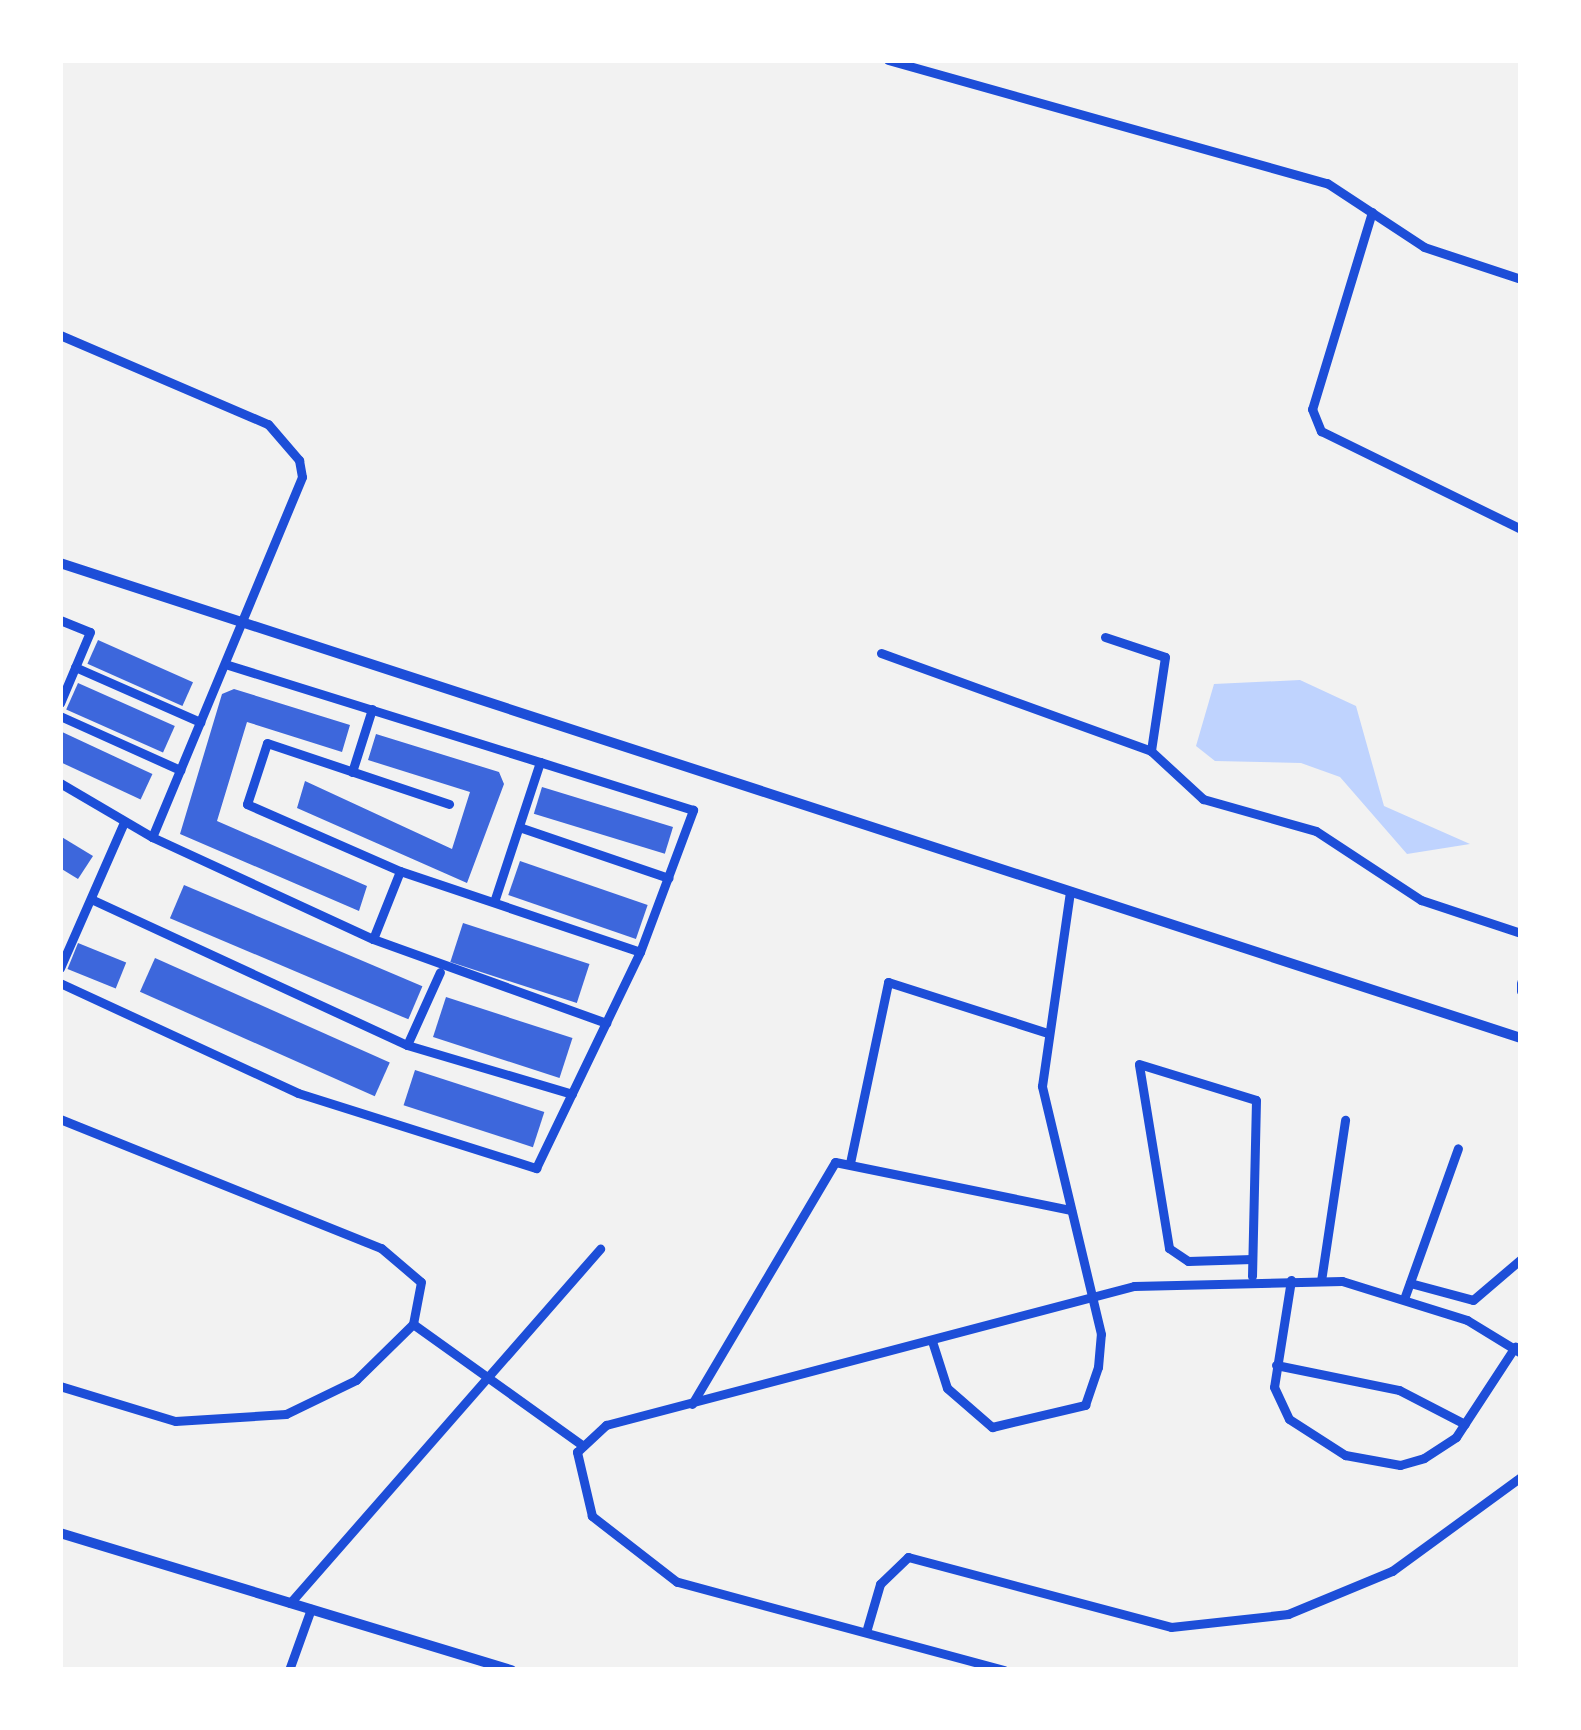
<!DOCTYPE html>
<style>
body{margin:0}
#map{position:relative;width:1581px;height:1730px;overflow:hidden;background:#f2f2f2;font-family:"Space Grotesk",sans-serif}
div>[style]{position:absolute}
.water>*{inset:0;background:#bfd3fe}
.building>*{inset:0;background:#3d67dc;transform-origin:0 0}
.minor>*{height:9px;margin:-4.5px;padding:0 4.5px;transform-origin:4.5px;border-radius:4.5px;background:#1d4ed8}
.tertiary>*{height:10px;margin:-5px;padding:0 5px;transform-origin:5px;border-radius:5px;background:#1d4ed8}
span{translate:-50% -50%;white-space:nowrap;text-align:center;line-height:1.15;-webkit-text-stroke:12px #fff;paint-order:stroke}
.frame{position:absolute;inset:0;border:63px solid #fff;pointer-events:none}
</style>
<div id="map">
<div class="water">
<i style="clip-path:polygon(1300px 680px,1356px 706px,1384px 806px,1470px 844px,1407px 854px,1340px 777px,1301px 763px,1215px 761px,1196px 746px,1214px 684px)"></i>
</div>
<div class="building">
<i style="left:98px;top:640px;width:104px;height:26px;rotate:24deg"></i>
<i style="left:78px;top:683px;width:106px;height:29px;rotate:24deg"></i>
<i style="clip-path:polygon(234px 689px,350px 725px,342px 752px,247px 722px,217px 821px,367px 886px,359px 911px,180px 834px,222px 694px)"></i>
<i style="left:60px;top:731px;width:102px;height:28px;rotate:25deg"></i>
<i style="clip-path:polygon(376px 734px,499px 772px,504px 784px,467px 883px,297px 808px,305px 781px,452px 849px,470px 792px,368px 760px)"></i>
<i style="left:542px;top:787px;width:137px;height:28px;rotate:17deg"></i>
<i style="clip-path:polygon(60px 836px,93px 856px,78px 879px,60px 868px)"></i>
<i style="left:520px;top:861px;width:135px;height:36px;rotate:19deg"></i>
<i style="left:184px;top:885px;width:259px;height:36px;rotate:23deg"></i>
<i style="left:463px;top:923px;width:133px;height:41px;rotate:18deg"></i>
<i style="left:78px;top:943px;width:52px;height:28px;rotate:22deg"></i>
<i style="left:155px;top:958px;width:257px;height:37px;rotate:24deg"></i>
<i style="left:446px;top:997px;width:133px;height:42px;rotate:18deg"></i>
<i style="left:415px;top:1070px;width:136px;height:37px;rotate:18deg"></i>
</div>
<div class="minor">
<i style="left:888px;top:60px;width:456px;rotate:15.7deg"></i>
<i style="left:1327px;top:183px;width:116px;rotate:33.4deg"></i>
<i style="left:1424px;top:247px;width:102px;rotate:18.3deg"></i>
<i style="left:1372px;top:212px;width:206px;rotate:106.9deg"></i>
<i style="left:1312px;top:409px;width:24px;rotate:68deg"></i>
<i style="left:1321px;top:431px;width:223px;rotate:26.1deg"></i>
<i style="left:60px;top:335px;width:226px;rotate:23.2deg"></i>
<i style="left:268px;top:424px;width:48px;rotate:49.3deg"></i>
<i style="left:299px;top:460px;width:17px;rotate:80deg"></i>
<i style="left:302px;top:477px;width:390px;rotate:112.6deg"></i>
<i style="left:152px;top:837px;width:243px;rotate:24.8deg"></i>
<i style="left:373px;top:939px;width:73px;rotate:-68.3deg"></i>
<i style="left:400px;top:871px;width:167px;rotate:-156.4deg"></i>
<i style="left:247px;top:804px;width:64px;rotate:-71.8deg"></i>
<i style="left:267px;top:743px;width:192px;rotate:18.5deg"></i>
<i style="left:60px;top:620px;width:32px;rotate:22deg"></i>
<i style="left:90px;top:632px;width:77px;rotate:112.9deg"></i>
<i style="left:1105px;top:637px;width:63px;rotate:18.4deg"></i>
<i style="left:1165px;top:657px;width:95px;rotate:98.5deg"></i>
<i style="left:881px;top:653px;width:287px;rotate:19.9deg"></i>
<i style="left:1151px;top:751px;width:71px;rotate:42.7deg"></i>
<i style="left:1203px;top:799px;width:117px;rotate:15.8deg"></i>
<i style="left:1316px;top:831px;width:126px;rotate:33.3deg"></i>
<i style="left:1421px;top:900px;width:105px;rotate:18.3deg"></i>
<i style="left:225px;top:664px;width:330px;rotate:17.3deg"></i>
<i style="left:75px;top:667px;width:137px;rotate:23.7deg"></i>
<i style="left:60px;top:716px;width:132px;rotate:24.2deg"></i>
<i style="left:352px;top:772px;width:66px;rotate:-72.4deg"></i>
<i style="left:60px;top:783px;width:107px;rotate:30.4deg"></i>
<i style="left:519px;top:827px;width:158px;rotate:18.8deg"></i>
<i style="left:400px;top:871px;width:253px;rotate:18.6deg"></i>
<i style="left:640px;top:952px;width:152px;rotate:-69.5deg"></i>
<i style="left:693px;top:810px;width:160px;rotate:-162.6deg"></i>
<i style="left:540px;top:762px;width:147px;rotate:108.2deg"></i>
<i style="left:91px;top:899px;width:348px;rotate:24.8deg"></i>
<i style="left:407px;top:1045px;width:172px;rotate:16.5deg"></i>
<i style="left:373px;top:939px;width:248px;rotate:19.8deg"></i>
<i style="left:60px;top:968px;width:159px;rotate:-66.3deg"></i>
<i style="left:60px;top:983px;width:262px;rotate:24.8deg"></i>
<i style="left:298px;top:1093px;width:250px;rotate:17.5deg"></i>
<i style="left:536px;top:1168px;width:240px;rotate:-64.3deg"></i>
<i style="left:1521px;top:983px;width:8px;rotate:90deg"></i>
<i style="left:407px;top:1045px;width:80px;rotate:-65.7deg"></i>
<i style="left:60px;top:1119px;width:346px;rotate:21.9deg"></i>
<i style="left:381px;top:1248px;width:52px;rotate:40.4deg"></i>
<i style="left:421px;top:1282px;width:43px;rotate:100.8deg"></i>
<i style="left:413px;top:1324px;width:80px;rotate:135.5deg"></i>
<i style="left:356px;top:1380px;width:78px;rotate:154.1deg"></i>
<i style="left:286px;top:1414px;width:111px;rotate:176.4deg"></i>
<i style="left:175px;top:1421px;width:120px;rotate:-163.1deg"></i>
<i style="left:850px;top:1163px;width:185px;rotate:-78.1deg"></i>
<i style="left:888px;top:982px;width:165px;rotate:17.7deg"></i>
<i style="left:1252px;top:1259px;width:64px;rotate:178.2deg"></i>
<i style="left:1188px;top:1261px;width:23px;rotate:-146deg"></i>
<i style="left:1169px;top:1248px;width:186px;rotate:-99.3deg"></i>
<i style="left:1139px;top:1064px;width:122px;rotate:17.1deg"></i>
<i style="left:1256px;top:1100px;width:176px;rotate:91.3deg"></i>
<i style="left:1291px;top:1280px;width:108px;rotate:99deg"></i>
<i style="left:1274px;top:1387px;width:35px;rotate:65deg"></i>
<i style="left:1289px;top:1419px;width:67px;rotate:32.7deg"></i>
<i style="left:1345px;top:1455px;width:56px;rotate:10.3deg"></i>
<i style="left:1400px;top:1465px;width:25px;rotate:-16deg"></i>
<i style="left:1424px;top:1458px;width:38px;rotate:-33deg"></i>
<i style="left:1456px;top:1437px;width:108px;rotate:-56.8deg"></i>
<i style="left:1321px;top:1281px;width:163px;rotate:-81.5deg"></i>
<i style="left:1410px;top:1283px;width:65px;rotate:15.1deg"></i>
<i style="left:1473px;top:1300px;width:63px;rotate:-40.5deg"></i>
<i style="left:1404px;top:1299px;width:160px;rotate:-70.3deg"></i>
<i style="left:413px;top:1324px;width:208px;rotate:35.6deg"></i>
<i style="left:932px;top:1341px;width:49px;rotate:72.3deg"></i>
<i style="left:947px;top:1388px;width:60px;rotate:40.9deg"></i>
<i style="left:992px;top:1427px;width:96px;rotate:-13.3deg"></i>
<i style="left:1085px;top:1405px;width:40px;rotate:-71.1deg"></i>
<i style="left:1098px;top:1367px;width:33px;rotate:-85deg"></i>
<i style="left:1101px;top:1334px;width:255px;rotate:-103.4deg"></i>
<i style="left:1042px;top:1086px;width:197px;rotate:-81.8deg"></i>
<i style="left:1276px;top:1365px;width:126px;rotate:11.5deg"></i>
<i style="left:1399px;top:1390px;width:74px;rotate:27.3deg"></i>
<i style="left:692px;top:1404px;width:281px;rotate:-59.4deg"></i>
<i style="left:835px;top:1162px;width:241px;rotate:11.5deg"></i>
<i style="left:290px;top:1603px;width:471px;rotate:-48.8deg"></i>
<i style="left:866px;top:1632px;width:50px;rotate:-73.7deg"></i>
<i style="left:880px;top:1584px;width:39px;rotate:-44deg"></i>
<i style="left:908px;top:1557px;width:272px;rotate:14.9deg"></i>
<i style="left:1171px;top:1627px;width:118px;rotate:-6.3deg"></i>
<i style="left:1288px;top:1614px;width:113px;rotate:-22.5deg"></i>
<i style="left:1392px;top:1571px;width:160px;rotate:-36.1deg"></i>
<i style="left:289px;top:1670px;width:65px;rotate:-70.2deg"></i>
<i style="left:1004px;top:1670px;width:339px;rotate:-164.9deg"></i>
<i style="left:677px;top:1582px;width:108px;rotate:-142.2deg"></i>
<i style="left:592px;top:1516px;width:66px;rotate:-103.2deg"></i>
<i style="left:577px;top:1452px;width:40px;rotate:-43deg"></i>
<i style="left:606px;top:1425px;width:546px;rotate:-14.75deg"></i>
<i style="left:1134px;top:1286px;width:208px;rotate:-1.4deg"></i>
<i style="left:1342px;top:1281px;width:131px;rotate:17.3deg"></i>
<i style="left:1467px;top:1320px;width:63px;rotate:31.4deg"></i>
</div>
<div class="tertiary">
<i style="left:60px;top:563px;width:1536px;rotate:18.01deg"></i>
<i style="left:60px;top:1533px;width:472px;rotate:16.9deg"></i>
</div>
<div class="frame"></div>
</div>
